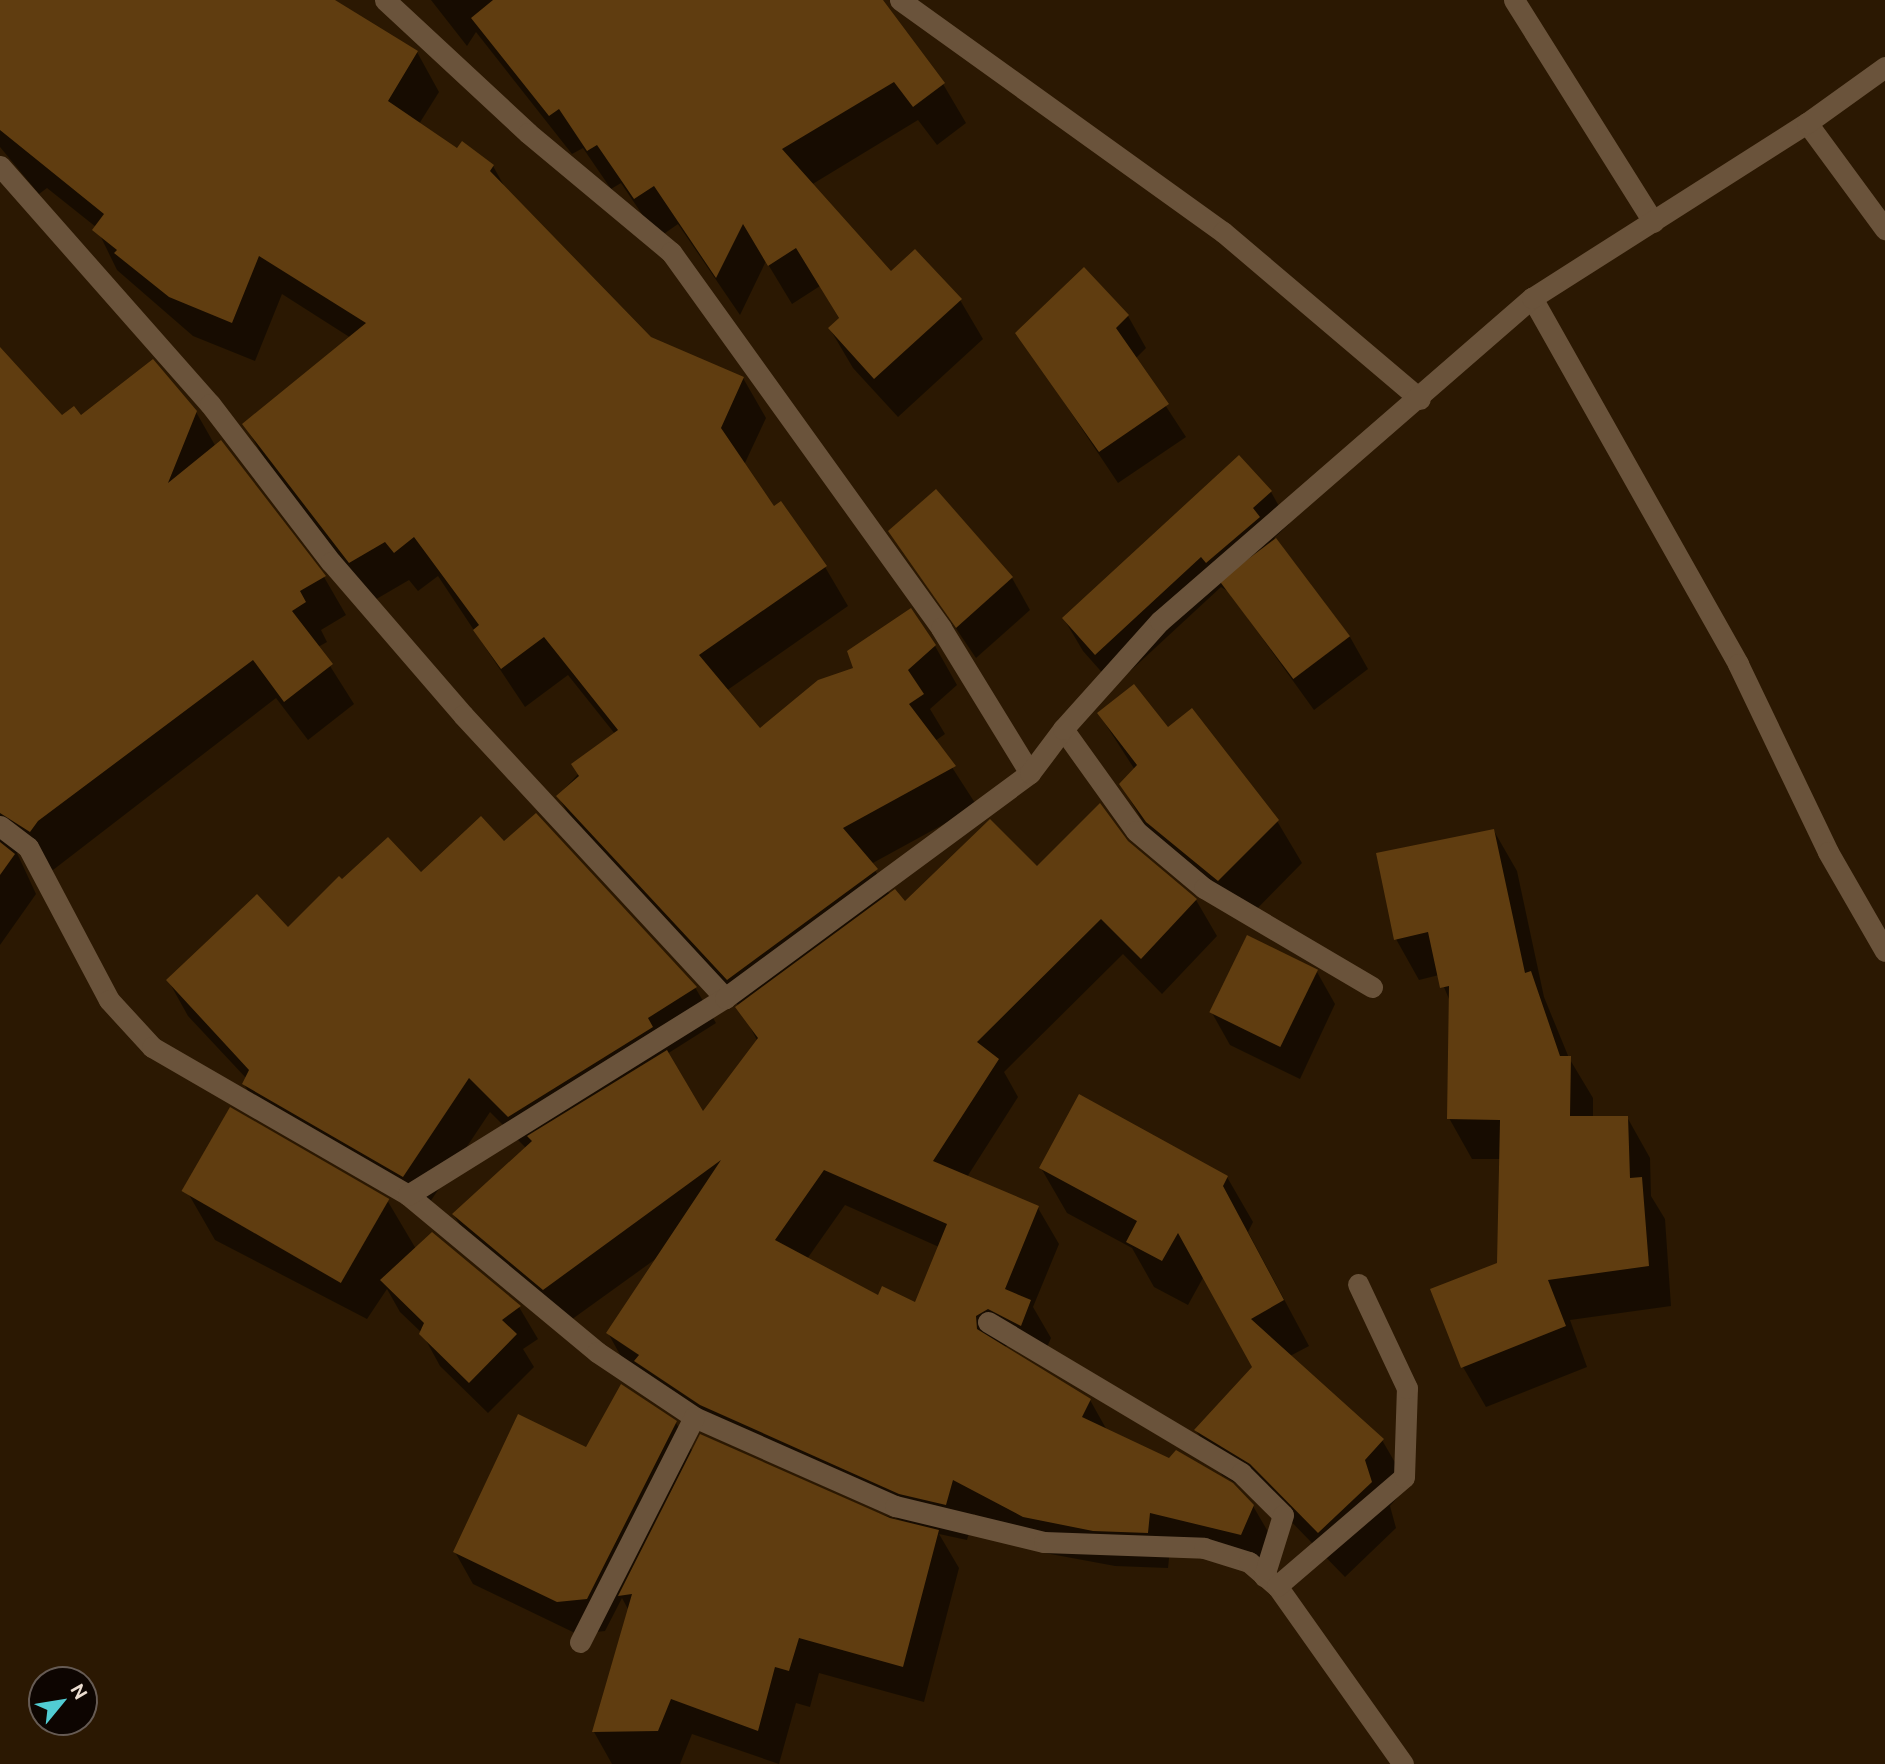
<!DOCTYPE html>
<style>
body{margin:0}
#map{position:relative;width:1885px;height:1764px;overflow:hidden;background:#2b1802;font-family:Ubuntu,sans-serif}
div>[style]{position:absolute}
.shadow>*{inset:0;background:#0007}
.building>*{inset:0;background:#603d10;transform-origin:0 0}
.minor>*{height:21px;margin:-10.5px;padding:0 10.5px;transform-origin:10.5px;border-radius:10.5px;background:#6a533b}
span{translate:-50% -50%;white-space:nowrap;text-align:center;line-height:1.15;-webkit-text-stroke:5px #0d0501;paint-order:stroke}
.north{position:absolute;left:28px;top:1666px;width:70px;height:70px;box-sizing:border-box;background:#0d0501;border:2px solid #665b54;border-radius:50%;rotate:60deg;font-size:19px;font-weight:700;line-height:28px;text-align:center;color:#ebddd0}
.north::after{content:'';display:block;margin:auto;width:24px;height:32px;background:#51ccd3;clip-path:polygon(50% 0,100% 100%,50% 72%,0 100%)}
</style>
<div id="map">
<div class="shadow">
<i style="clip-path:polygon(evenodd,0 0,288px 0,417px 52px,439px 92px,419px 124px,458px 150px,493px 166px,508px 193px,650px 339px,743px 378px,766px 418px,744px 465px,773px 508px,825px 567px,848px 606px,726px 691px,760px 731px,935px 646px,957px 685px,930px 709px,945px 734px,935px 741px,977px 806px,871px 864px,890px 895px,905px 904px,1126px 842px,1196px 900px,1217px 936px,1162px 994px,1123px 954px,1004px 1072px,1018px 1097px,967px 1177px,1038px 1208px,1059px 1244px,1033px 1307px,1051px 1338px,1041px 1361px,1009px 1344px,1004px 1348px,1090px 1400px,1108px 1432px,1253px 1506px,1274px 1542px,1261px 1570px,1170px 1549px,1168px 1568px,1115px 1566px,1045px 1553px,974px 1514px,967px 1540px,939px 1534px,959px 1568px,924px 1702px,819px 1673px,810px 1707px,796px 1703px,779px 1764px,692px 1734px,680px 1764px,612px 1764px,594px 1732px,629px 1611px,622px 1598px,605px 1631px,577px 1634px,473px 1584px,455px 1552px,587px 1449px,676px 1423px,693px 1452px,902px 1521px,723px 1441px,657px 1397px,628px 1369px,608px 1333px,657px 1258px,564px 1325px,475px 1251px,454px 1215px,527px 1149px,490px 1112px,424px 1211px,264px 1119px,244px 1084px,246px 1078px,188px 1016px,168px 980px,288px 929px,342px 882px,421px 875px,504px 843px,536px 816px,696px 989px,716px 1023px,667px 1054px,703px 1115px,758px 1042px,739px 1006px,581px 836px,558px 796px,615px 734px,568px 675px,525px 707px,438px 576px,418px 591px,409px 580px,373px 601px,267px 463px,244px 424px,351px 338px,282px 294px,255px 361px,193px 336px,117px 270px,96px 227px,47px 188px,39px 194px,0 147px,0 0,845px 1205px,939px 1247px,916px 1304px,879px 1297px,807px 1259px,845px 1205px)"></i>
<i style="clip-path:polygon(431px 0,829px 0,943px 84px,966px 123px,937px 145px,918px 120px,811px 185px,891px 273px,960px 300px,983px 339px,898px 417px,853px 368px,830px 329px,840px 320px,820px 286px,792px 304px,766px 261px,740px 315px,678px 224px,658px 238px,621px 183px,611px 189px,583px 148px,572px 154px,476px 32px,467px 46px)"></i>
<i style="clip-path:polygon(1084px 270px,1128px 316px,1146px 348px,1135px 359px,1186px 437px,1118px 483px,1018px 333px)"></i>
<i style="clip-path:polygon(0 388px,62px 417px,196px 412px,216px 447px,324px 577px,346px 615px,321px 630px,327px 642px,318px 647px,354px 704px,308px 740px,276px 698px,53px 870px,31px 854px,17px 853px,36px 894px,0 945px)"></i>
<i style="clip-path:polygon(1239px 457px,1271px 492px,1289px 524px,1274px 538px,1350px 637px,1368px 669px,1314px 710px,1229px 592px,1221px 587px,1114px 686px,1083px 651px,1064px 619px)"></i>
<i style="clip-path:polygon(936px 491px,1012px 578px,1030px 610px,976px 658px,890px 531px)"></i>
<i style="clip-path:polygon(1099px 714px,1167px 729px,1277px 821px,1302px 863px,1243px 923px,1146px 827px,1121px 784px,1135px 770px)"></i>
<i style="clip-path:polygon(1494px 831px,1517px 871px,1544px 997px,1569px 1058px,1593px 1098px,1593px 1118px,1627px 1117px,1650px 1158px,1651px 1196px,1665px 1219px,1671px 1306px,1570px 1320px,1587px 1367px,1486px 1407px,1463px 1367px,1499px 1264px,1501px 1159px,1472px 1159px,1449px 1118px,1451px 1004px,1439px 975px,1419px 980px,1396px 939px)"></i>
<i style="clip-path:polygon(1317px 972px,1335px 1004px,1300px 1079px,1230px 1045px,1212px 1013px)"></i>
<i style="clip-path:polygon(1041px 1168px,1227px 1177px,1253px 1222px,1248px 1232px,1309px 1346px,1290px 1356px,1382px 1440px,1408px 1485px,1390px 1506px,1396px 1528px,1345px 1577px,1278px 1508px,1222px 1475px,1196px 1430px,1254px 1367px,1204px 1276px,1188px 1305px,1154px 1287px,1132px 1248px,1067px 1213px)"></i>
<i style="clip-path:polygon(188px 1193px,387px 1200px,416px 1249px,519px 1307px,538px 1339px,523px 1349px,534px 1367px,488px 1413px,440px 1366px,422px 1333px,400px 1312px,387px 1289px,367px 1319px,215px 1240px)"></i>
</div>
<div class="building">
<i style="clip-path:polygon(0 0,335px 0,418px 51px,388px 101px,457px 148px,462px 141px,494px 165px,490px 171px,651px 337px,744px 377px,721px 428px,774px 506px,781px 501px,827px 566px,699px 655px,760px 728px,818px 680px,853px 668px,847px 651px,911px 608px,936px 645px,908px 670px,924px 694px,909px 704px,956px 766px,843px 828px,878px 869px,727px 980px,556px 796px,579px 776px,571px 764px,618px 730px,544px 637px,501px 669px,473px 630px,479px 625px,414px 537px,394px 553px,385px 542px,349px 563px,242px 424px,366px 323px,259px 256px,232px 323px,169px 297px,114px 253px,117px 250px,92px 230px,104px 214px,0 130px)"></i>
<i style="clip-path:polygon(493px 0,883px 0,945px 83px,913px 107px,894px 82px,782px 149px,891px 271px,915px 249px,962px 299px,874px 379px,828px 328px,839px 318px,796px 248px,768px 266px,743px 224px,716px 278px,654px 186px,634px 199px,597px 145px,587px 151px,559px 109px,549px 116px,471px 18px)"></i>
<i style="clip-path:polygon(1084px 267px,1129px 315px,1116px 328px,1169px 404px,1099px 452px,1015px 333px)"></i>
<i style="clip-path:polygon(0 347px,62px 415px,74px 406px,81px 415px,153px 359px,197px 411px,168px 483px,221px 440px,326px 576px,300px 591px,306px 602px,292px 611px,333px 664px,284px 702px,253px 660px,38px 821px,30px 832px,0 813px)"></i>
<i style="clip-path:polygon(1239px 455px,1272px 491px,1253px 508px,1260px 517px,1206px 563px,1201px 557px,1095px 655px,1062px 618px)"></i>
<i style="clip-path:polygon(936px 489px,1013px 577px,956px 628px,888px 531px)"></i>
<i style="left:1276px;top:538px;width:123px;height:71px;rotate:53deg"></i>
<i style="clip-path:polygon(1134px 684px,1168px 727px,1192px 708px,1279px 820px,1218px 881px,1146px 822px,1119px 784px,1137px 765px,1097px 713px)"></i>
<i style="clip-path:polygon(evenodd,1100px 803px,1128px 841px,1197px 899px,1141px 959px,1101px 919px,977px 1042px,999px 1059px,933px 1161px,1039px 1206px,1005px 1289px,1031px 1300px,1021px 1326px,988px 1309px,976px 1316px,977px 1329px,1091px 1399px,1082px 1417px,1169px 1458px,1176px 1450px,1233px 1483px,1254px 1505px,1241px 1535px,1150px 1513px,1148px 1533px,1093px 1531px,1023px 1517px,953px 1480px,946px 1505px,899px 1494px,700px 1405px,634px 1361px,639px 1355px,606px 1333px,721px 1160px,543px 1290px,452px 1214px,532px 1141px,527px 1136px,667px 1050px,703px 1111px,758px 1038px,735px 1007px,895px 889px,905px 901px,990px 819px,1037px 866px,1100px 803px,824px 1170px,947px 1224px,915px 1302px,882px 1286px,878px 1295px,775px 1240px,824px 1170px)"></i>
<i style="clip-path:polygon(536px 813px,697px 987px,648px 1018px,653px 1027px,508px 1117px,469px 1078px,403px 1177px,242px 1084px,249px 1070px,166px 980px,257px 894px,288px 927px,339px 876px,342px 879px,388px 837px,421px 872px,481px 816px,504px 841px)"></i>
<i style="clip-path:polygon(1494px 829px,1525px 973px,1531px 971px,1560px 1056px,1571px 1056px,1570px 1116px,1628px 1116px,1630px 1178px,1642px 1177px,1649px 1266px,1548px 1280px,1566px 1326px,1461px 1368px,1430px 1289px,1497px 1263px,1500px 1120px,1447px 1119px,1449px 986px,1440px 988px,1428px 932px,1394px 940px,1376px 853px)"></i>
<i style="clip-path:polygon(0 842px,15px 854px,0 875px)"></i>
<i style="left:1247px;top:935px;width:79px;height:86px;rotate:26deg"></i>
<i style="clip-path:polygon(1079px 1094px,1228px 1176px,1223px 1186px,1284px 1300px,1251px 1319px,1384px 1439px,1365px 1460px,1372px 1482px,1318px 1533px,1250px 1464px,1194px 1430px,1252px 1367px,1178px 1233px,1162px 1261px,1126px 1242px,1137px 1221px,1039px 1168px)"></i>
<i style="left:230px;top:1107px;width:184px;height:97px;rotate:30deg"></i>
<i style="clip-path:polygon(432px 1232px,521px 1306px,502px 1320px,517px 1334px,469px 1383px,419px 1334px,424px 1323px,380px 1280px)"></i>
<i style="clip-path:polygon(621px 1384px,677px 1421px,587px 1599px,557px 1602px,453px 1552px,518px 1414px,586px 1447px)"></i>
<i style="clip-path:polygon(700px 1434px,890px 1518px,939px 1530px,903px 1667px,799px 1638px,789px 1671px,775px 1667px,758px 1731px,671px 1699px,658px 1731px,592px 1732px,632px 1594px,618px 1596px)"></i>
</div>
<div class="minor">
<i style="left:385px;top:0;width:195px;rotate:42.9deg"></i>
<i style="left:528px;top:133px;width:186px;rotate:39.8deg"></i>
<i style="left:671px;top:252px;width:463px;rotate:54.3deg"></i>
<i style="left:941px;top:628px;width:170px;rotate:58.5deg"></i>
<i style="left:900px;top:0;width:398px;rotate:35.7deg"></i>
<i style="left:1223px;top:232px;width:258px;rotate:40.3deg"></i>
<i style="left:1514px;top:0;width:262px;rotate:57.9deg"></i>
<i style="left:1807px;top:123px;width:132px;rotate:53.7deg"></i>
<i style="left:0;top:166px;width:317px;rotate:48.6deg"></i>
<i style="left:210px;top:404px;width:199px;rotate:52.6deg"></i>
<i style="left:331px;top:562px;width:202px;rotate:49.2deg"></i>
<i style="left:463px;top:715px;width:386px;rotate:47.2deg"></i>
<i style="left:1532px;top:298px;width:420px;rotate:60.6deg"></i>
<i style="left:1738px;top:664px;width:208px;rotate:64.4deg"></i>
<i style="left:1828px;top:852px;width:114px;rotate:60.1deg"></i>
<i style="left:1063px;top:729px;width:125px;rotate:54.4deg"></i>
<i style="left:1136px;top:831px;width:89px;rotate:40deg"></i>
<i style="left:1204px;top:888px;width:195px;rotate:30.5deg"></i>
<i style="left:0;top:826px;width:35px;rotate:37deg"></i>
<i style="left:28px;top:847px;width:173px;rotate:62.1deg"></i>
<i style="left:109px;top:1000px;width:64px;rotate:47.5deg"></i>
<i style="left:152px;top:1047px;width:296px;rotate:30deg"></i>
<i style="left:408px;top:1195px;width:246px;rotate:39.7deg"></i>
<i style="left:597px;top:1352px;width:117px;rotate:33.8deg"></i>
<i style="left:694px;top:1417px;width:220px;rotate:23.9deg"></i>
<i style="left:895px;top:1506px;width:153px;rotate:13.6deg"></i>
<i style="left:1044px;top:1542px;width:160px;rotate:2.1deg"></i>
<i style="left:1204px;top:1548px;width:47px;rotate:17.3deg"></i>
<i style="left:1249px;top:1562px;width:37px;rotate:41deg"></i>
<i style="left:1277px;top:1586px;width:218px;rotate:54.7deg"></i>
<i style="left:408px;top:1195px;width:373px;rotate:-31.9deg"></i>
<i style="left:725px;top:998px;width:379px;rotate:-36.4deg"></i>
<i style="left:1030px;top:773px;width:55px;rotate:-53.1deg"></i>
<i style="left:1063px;top:729px;width:145px;rotate:-48.1deg"></i>
<i style="left:1160px;top:621px;width:493px;rotate:-41deg"></i>
<i style="left:1532px;top:298px;width:326px;rotate:-32.5deg"></i>
<i style="left:1807px;top:123px;width:96px;rotate:-35.7deg"></i>
<i style="left:988px;top:1322px;width:295px;rotate:30.8deg"></i>
<i style="left:1241px;top:1473px;width:59px;rotate:45deg"></i>
<i style="left:1283px;top:1515px;width:64px;rotate:107.3deg"></i>
<i style="left:1277px;top:1586px;width:167px;rotate:-40.6deg"></i>
<i style="left:1404px;top:1477px;width:89px;rotate:-88.1deg"></i>
<i style="left:1407px;top:1388px;width:115px;rotate:-115.2deg"></i>
<i style="left:580px;top:1642px;width:252px;rotate:-63.1deg"></i>
</div>
<div class="north">N</div>
</div>
